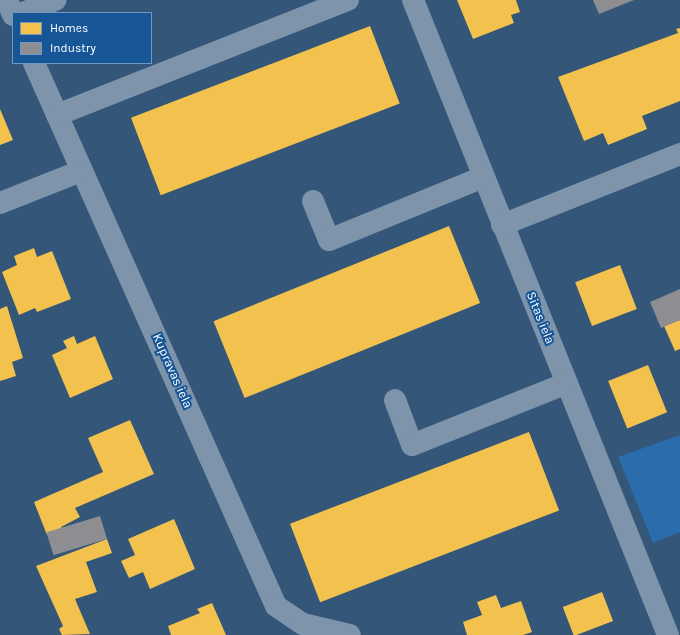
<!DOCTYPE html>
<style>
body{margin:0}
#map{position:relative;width:680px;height:635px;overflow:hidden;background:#335679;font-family:Karla,sans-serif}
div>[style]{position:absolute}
.green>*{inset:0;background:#2b6cad}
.homes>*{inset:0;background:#f2c14e;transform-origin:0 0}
.industry>*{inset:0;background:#8d8d92;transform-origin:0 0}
.minor>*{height:22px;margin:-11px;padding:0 11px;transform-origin:11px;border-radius:11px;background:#7d94ab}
span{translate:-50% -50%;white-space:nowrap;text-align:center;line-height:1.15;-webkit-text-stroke:4px #165596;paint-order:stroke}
.street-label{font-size:13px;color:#fff}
.legend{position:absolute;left:12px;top:12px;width:140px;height:52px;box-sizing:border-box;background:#165596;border:1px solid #7399c0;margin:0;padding:5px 7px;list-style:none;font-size:12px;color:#fff}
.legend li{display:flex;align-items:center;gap:8px;height:20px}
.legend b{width:20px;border:1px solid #7399c0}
</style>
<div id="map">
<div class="green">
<i style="clip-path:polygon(680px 435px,680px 532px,653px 543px,618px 457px)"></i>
</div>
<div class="homes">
<i style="clip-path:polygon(457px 0,516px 0,520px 12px,511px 15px,514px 23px,473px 39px)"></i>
<i style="left:370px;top:26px;width:83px;height:256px;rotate:69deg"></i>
<i style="clip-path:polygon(680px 28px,680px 101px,642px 116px,647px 129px,608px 145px,603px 133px,584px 141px,558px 77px,678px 33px,676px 29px)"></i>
<i style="clip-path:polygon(0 109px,13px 140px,0 145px)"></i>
<i style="left:449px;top:226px;width:83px;height:254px;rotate:68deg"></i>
<i style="clip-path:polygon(34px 248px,37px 257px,52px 251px,71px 299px,37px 312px,35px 308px,19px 315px,2px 272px,17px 265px,14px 256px)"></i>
<i style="left:620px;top:265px;width:47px;height:48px;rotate:69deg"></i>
<i style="clip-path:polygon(7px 306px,23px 358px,12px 362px,16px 376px,0 381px,0 309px)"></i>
<i style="clip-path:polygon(680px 320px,680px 349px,675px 351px,664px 326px)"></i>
<i style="clip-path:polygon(74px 336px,77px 344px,95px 336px,113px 379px,70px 398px,52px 355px,67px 348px,63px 341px)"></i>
<i style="left:648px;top:365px;width:51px;height:43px;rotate:68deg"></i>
<i style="clip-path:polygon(130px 420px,154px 474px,75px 508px,80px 517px,61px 527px,62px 530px,47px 535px,34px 502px,103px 472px,88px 438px)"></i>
<i style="left:529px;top:432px;width:84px;height:256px;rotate:69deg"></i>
<i style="clip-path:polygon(174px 519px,195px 569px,150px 589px,143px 572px,129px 578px,121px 561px,135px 555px,128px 539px)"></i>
<i style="clip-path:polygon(107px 539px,112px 553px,86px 562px,97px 592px,75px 599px,90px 634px,62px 635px,59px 629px,63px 626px,36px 566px)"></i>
<i style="left:602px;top:592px;width:31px;height:42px;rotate:69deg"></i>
<i style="clip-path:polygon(496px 595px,501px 608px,521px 601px,532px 632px,523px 635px,467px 635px,463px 622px,482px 615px,477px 602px)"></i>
<i style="clip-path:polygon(212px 603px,226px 635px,171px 635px,168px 626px,200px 613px,197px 609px)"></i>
</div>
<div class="industry">
<i style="clip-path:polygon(593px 0,634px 0,599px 14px)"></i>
<i style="clip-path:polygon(680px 289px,680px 320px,661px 328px,650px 302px)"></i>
<i style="left:100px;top:516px;width:24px;height:56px;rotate:73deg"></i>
</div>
<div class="minor">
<i style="left:7px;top:0;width:16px;rotate:68deg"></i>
<i style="left:413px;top:0;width:684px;rotate:68.12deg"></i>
<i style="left:23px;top:13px;width:35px;rotate:-22deg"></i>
<i style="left:34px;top:63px;width:594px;rotate:65.98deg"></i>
<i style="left:276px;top:606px;width:32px;rotate:34deg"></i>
<i style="left:303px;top:624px;width:48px;rotate:13.2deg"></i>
<i style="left:57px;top:115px;width:313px;rotate:-21.6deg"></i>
<i style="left:313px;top:201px;width:42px;rotate:67.7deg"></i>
<i style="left:329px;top:240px;width:166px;rotate:-22.2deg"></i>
<i style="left:0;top:203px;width:87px;rotate:-21.6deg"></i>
<i style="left:502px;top:225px;width:192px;rotate:-21.7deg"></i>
<i style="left:395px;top:400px;width:48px;rotate:69.3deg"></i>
<i style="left:412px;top:445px;width:167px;rotate:-21.8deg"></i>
</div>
<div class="street-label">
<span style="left:540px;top:318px;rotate:68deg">Sitas iela</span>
<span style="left:172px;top:371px;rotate:66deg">Kupravas iela</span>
</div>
<ul class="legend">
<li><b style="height:11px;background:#f2c14e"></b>Homes</li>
<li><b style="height:11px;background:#8d8d92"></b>Industry</li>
</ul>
</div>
